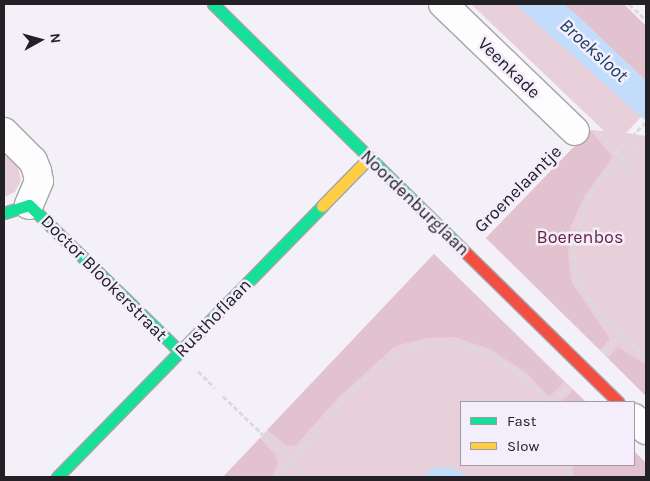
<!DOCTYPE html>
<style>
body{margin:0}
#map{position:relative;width:650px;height:481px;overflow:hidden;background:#f4f0f8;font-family:Karla,sans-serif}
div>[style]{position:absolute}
.green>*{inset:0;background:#e7d0d9}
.forest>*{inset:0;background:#e3c2cf}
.water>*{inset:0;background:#c2ddfc}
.path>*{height:3px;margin-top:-1.5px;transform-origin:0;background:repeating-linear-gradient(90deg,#dadadc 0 5px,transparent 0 7.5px)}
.roads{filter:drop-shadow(1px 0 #a7a4aa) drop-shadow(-1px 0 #a7a4aa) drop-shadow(0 1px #a7a4aa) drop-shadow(0 -1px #a7a4aa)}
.street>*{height:28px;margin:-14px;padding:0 14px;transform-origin:14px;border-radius:14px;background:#fdfdfe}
.fast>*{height:11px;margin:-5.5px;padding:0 5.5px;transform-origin:5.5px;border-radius:5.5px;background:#16e098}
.slow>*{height:11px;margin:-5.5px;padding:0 5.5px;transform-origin:5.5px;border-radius:5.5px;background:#ffcf43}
.jam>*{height:11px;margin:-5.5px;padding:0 5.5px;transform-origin:5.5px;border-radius:5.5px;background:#f24e42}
span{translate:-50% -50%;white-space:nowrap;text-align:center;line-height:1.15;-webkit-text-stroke:5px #f3edfc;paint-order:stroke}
.street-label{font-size:18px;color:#232126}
.park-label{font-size:18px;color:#68253e}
.water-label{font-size:19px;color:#143f64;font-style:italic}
.frame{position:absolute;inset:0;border:5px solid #232126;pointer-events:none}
.legend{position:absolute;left:460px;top:401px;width:175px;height:65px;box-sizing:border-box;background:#f3edfc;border:1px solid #a09ba6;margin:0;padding:6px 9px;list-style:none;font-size:15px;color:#232126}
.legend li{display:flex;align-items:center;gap:10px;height:25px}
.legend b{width:25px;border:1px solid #a09ba6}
.north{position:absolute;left:15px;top:15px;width:50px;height:50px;-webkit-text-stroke:4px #f3edfc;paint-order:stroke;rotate:83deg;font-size:14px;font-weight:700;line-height:20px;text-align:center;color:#232126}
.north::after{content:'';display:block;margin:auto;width:18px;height:22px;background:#232126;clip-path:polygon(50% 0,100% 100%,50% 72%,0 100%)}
</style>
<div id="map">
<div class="green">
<i style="clip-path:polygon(471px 4px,515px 4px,643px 115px,626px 133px,646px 136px,646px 396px,486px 238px,590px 130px,604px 131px)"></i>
<i style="clip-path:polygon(4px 153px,18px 167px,21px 180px,15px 192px,4px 197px)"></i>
<i style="clip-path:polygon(434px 254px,586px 402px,461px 402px,461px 465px,634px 465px,634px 451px,646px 463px,646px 477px,223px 477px)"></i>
</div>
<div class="forest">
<i style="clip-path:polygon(563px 4px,624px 4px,646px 26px,646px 81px)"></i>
<i style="clip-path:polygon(590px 130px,613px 157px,584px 197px,571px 226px,568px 254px,572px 283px,610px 339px,600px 350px,486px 238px)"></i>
<i style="clip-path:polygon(434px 254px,564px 382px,549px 397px,527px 373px,490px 349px,454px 337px,427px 338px,395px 346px,338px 398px,296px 445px,287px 446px,267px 430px)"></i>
<i style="clip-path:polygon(618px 347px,646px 365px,646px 396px,608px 358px)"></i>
<i style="clip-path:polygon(573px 390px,586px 402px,561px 402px)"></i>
<i style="clip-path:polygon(260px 438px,275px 454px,278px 464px,272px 477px,223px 477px)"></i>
<i style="clip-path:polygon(634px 451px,646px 463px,646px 477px,573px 477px,573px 465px,634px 465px)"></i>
</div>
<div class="water">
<i style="clip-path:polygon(515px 4px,563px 4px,575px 13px,646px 81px,646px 121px)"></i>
<i style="clip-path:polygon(450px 467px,470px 477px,422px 477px,435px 468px)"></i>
</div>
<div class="path">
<i style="left:629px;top:4px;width:23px;rotate:43deg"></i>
<i style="left:600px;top:134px;width:72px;rotate:50.1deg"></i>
<i style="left:646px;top:136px;width:58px;rotate:136.4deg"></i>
<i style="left:604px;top:176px;width:29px;rotate:126deg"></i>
<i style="left:587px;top:199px;width:51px;rotate:105.9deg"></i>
<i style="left:573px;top:248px;width:30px;rotate:82deg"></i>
<i style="left:577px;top:278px;width:41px;rotate:59deg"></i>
<i style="left:598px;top:313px;width:66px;rotate:43.2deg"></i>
<i style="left:616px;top:152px;width:42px;rotate:-45deg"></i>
<i style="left:478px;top:229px;width:111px;rotate:-45.4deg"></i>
<i style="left:604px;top:352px;width:21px;rotate:-45deg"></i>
<i style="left:198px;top:371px;width:24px;rotate:45deg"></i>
<i style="left:223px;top:396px;width:117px;rotate:44deg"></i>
<i style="left:553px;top:402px;width:20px;rotate:-45deg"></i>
<i style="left:277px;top:477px;width:122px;rotate:-49deg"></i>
<i style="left:357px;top:385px;width:51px;rotate:-36.2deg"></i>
<i style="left:398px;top:355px;width:24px;rotate:-24deg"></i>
<i style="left:420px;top:345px;width:50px;rotate:1.1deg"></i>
<i style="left:470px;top:346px;width:23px;rotate:23deg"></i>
<i style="left:491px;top:355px;width:26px;rotate:31deg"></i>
<i style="left:513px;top:368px;width:51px;rotate:41.8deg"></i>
<i style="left:570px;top:477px;width:12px;rotate:-90deg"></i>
</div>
<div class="roads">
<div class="street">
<i style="left:443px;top:4px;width:183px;rotate:43.9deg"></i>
<i style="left:4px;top:132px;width:41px;rotate:45deg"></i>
<i style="left:33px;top:161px;width:11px;rotate:68deg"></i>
<i style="left:37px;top:171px;width:10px;rotate:79deg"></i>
<i style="left:39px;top:181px;width:26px;rotate:113deg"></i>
<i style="left:634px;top:418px;width:17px;rotate:45deg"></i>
</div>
<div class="fast">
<i style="left:213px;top:4px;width:348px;rotate:44.5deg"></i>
<i style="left:4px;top:213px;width:26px;rotate:-18deg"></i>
<i style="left:29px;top:205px;width:211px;rotate:44.2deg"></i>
<i style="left:57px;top:477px;width:379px;rotate:-45.6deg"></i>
</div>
<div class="slow">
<i style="left:322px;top:206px;width:67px;rotate:-45.6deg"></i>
</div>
<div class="jam">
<i style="left:461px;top:248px;width:220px;rotate:44.4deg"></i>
</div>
</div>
<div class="street-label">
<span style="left:509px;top:68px;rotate:44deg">Veenkade</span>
<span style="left:518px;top:189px;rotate:-45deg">Groenelaantje</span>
<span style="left:415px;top:203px;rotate:44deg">Noordenburglaan</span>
<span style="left:104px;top:278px;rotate:45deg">Doctor Blookerstraat</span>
<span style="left:213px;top:318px;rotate:-46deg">Rusthoflaan</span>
</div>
<div class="park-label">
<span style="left:580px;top:237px">Boerenbos</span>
</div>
<div class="water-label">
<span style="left:593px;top:51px;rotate:42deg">Broeksloot</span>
</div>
<div class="frame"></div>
<ul class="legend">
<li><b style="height:6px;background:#16e098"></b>Fast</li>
<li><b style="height:6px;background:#ffcf43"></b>Slow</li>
</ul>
<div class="north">N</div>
</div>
